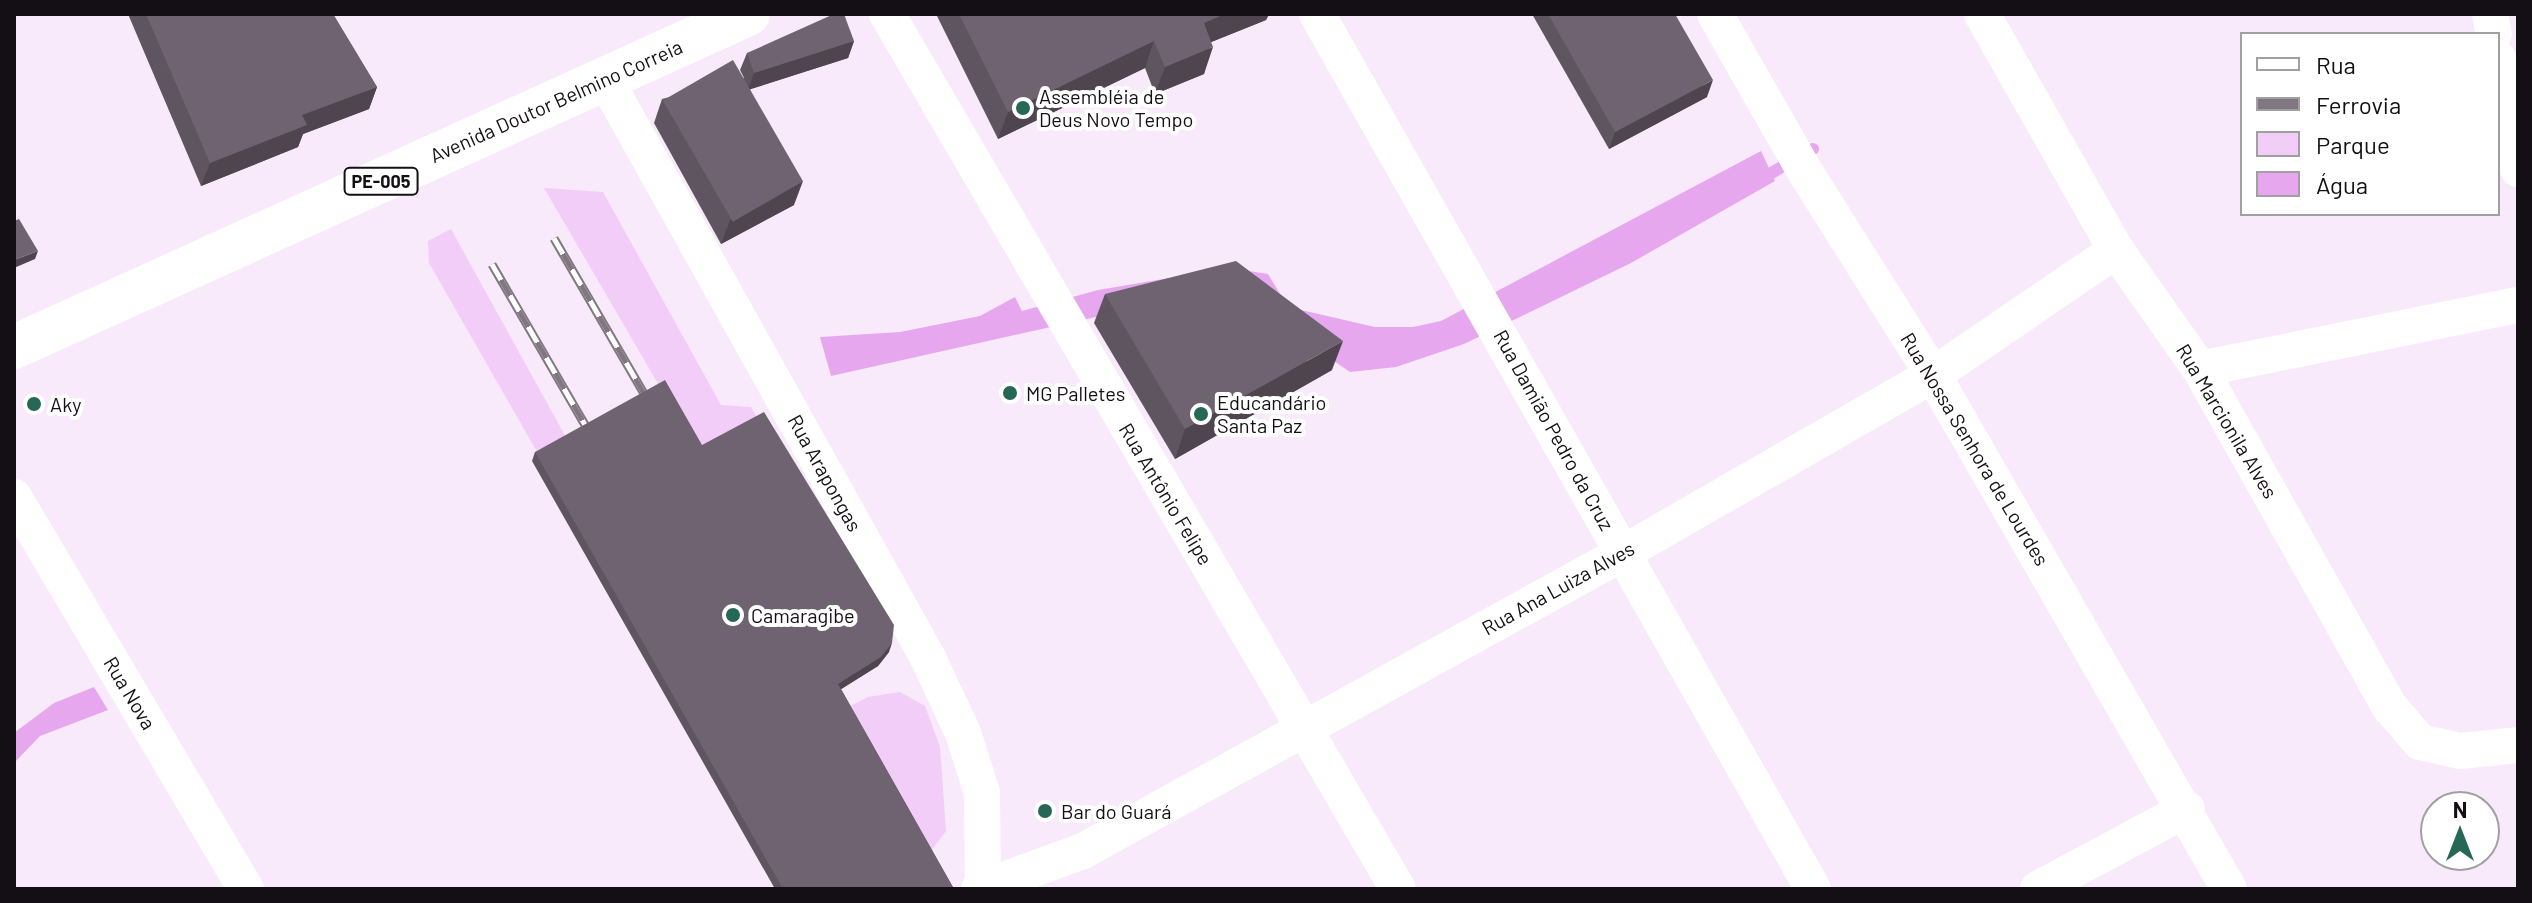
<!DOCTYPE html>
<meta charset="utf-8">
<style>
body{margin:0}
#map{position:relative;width:2532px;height:903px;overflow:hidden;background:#f8eafa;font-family:Barlow,sans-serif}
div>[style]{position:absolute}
.green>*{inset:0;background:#f2cdf7}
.water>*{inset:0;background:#e6a7ef}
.stream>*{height:12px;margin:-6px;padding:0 6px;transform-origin:6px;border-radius:6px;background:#e6a7ef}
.street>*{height:36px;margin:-18px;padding:0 18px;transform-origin:18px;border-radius:18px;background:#fff}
.primary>*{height:44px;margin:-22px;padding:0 22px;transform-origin:22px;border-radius:22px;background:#fff}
.rail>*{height:9px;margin-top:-4.5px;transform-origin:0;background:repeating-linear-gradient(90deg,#fff 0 18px,#817781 0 36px);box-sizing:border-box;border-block:2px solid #817781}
.wall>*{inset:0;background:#5f5561}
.shaded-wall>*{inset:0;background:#4e454f}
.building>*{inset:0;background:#6f6371;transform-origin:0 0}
.dots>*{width:22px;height:22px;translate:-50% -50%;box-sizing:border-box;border:4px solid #fff;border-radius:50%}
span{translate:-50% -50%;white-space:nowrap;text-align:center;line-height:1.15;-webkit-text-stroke:8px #fff;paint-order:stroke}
.shield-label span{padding:2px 6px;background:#fff;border:2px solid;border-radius:6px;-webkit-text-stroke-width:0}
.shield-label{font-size:18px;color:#140f14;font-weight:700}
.poi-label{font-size:20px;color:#140f14}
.left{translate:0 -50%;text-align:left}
.street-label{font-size:20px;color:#140f14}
.frame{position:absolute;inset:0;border:16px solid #140f14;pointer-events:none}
.legend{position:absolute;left:2240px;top:32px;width:260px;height:184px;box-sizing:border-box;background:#fff;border:2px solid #a19fa1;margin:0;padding:10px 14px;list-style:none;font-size:24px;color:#140f14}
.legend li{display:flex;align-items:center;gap:16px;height:40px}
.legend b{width:40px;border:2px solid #a19fa1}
.north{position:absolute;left:2420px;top:791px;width:80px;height:80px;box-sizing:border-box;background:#fff;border:2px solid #a19fa1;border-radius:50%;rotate:0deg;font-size:22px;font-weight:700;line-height:32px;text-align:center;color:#140f14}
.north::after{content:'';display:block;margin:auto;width:28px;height:36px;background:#266755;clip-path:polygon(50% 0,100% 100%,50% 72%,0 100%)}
</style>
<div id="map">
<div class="green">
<i style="clip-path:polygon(544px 188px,603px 192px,721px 405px,751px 407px,763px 428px,702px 459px)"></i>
<i style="clip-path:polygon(451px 229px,568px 441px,540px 457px,429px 263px,428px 241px)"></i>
<i style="clip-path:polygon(900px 692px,925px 706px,940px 747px,946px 831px,927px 856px,844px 709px,868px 697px)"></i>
</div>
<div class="water">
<i style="clip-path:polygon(1761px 151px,1775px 181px,1631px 263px,1464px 344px,1396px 367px,1350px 372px,1226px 288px,831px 376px,820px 337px,900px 332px,980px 316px,1015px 297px,1022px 311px,1098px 290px,1229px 268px,1268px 274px,1288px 307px,1375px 327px,1413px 327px,1441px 321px)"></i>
<i style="clip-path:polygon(94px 687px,108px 710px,40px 736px,14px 763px,14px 733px,54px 703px)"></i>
</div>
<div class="stream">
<i style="left:1761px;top:179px;width:60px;rotate:-30deg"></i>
</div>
<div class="street">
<i style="left:887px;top:14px;width:1013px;rotate:59.72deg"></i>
<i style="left:1317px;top:14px;width:1006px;rotate:60.45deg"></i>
<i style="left:1715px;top:14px;width:180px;rotate:60.3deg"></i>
<i style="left:1804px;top:170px;width:242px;rotate:57.8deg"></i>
<i style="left:1933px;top:375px;width:593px;rotate:60.06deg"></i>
<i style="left:1982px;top:14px;width:271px;rotate:60.4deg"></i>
<i style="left:2116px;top:250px;width:146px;rotate:54.8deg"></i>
<i style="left:2200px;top:369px;width:388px;rotate:60.7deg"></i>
<i style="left:2390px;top:707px;width:46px;rotate:49.4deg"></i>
<i style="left:2420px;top:742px;width:41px;rotate:12.7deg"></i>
<i style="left:2460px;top:751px;width:58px;rotate:-5.9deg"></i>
<i style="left:2490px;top:14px;width:20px;rotate:79deg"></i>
<i style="left:2498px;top:58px;width:113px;rotate:79.8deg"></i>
<i style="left:605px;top:79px;width:663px;rotate:60.84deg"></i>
<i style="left:928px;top:658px;width:83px;rotate:65deg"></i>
<i style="left:963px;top:733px;width:63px;rotate:72.4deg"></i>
<i style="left:982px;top:793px;width:94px;rotate:89.4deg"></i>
<i style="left:2200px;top:369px;width:324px;rotate:-11.4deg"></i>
<i style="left:14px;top:497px;width:456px;rotate:59.4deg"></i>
<i style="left:979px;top:889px;width:111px;rotate:-20.1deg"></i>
<i style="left:1083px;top:851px;width:617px;rotate:-28.89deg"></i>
<i style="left:1623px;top:553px;width:357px;rotate:-29.9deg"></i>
<i style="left:1933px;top:375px;width:222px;rotate:-34.3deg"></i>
<i style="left:2038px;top:889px;width:169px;rotate:-28.2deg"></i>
</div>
<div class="primary">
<i style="left:14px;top:347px;width:806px;rotate:-24.4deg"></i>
</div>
<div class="rail">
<i style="left:554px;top:238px;width:181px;rotate:59.9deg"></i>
<i style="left:492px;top:264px;width:190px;rotate:59.9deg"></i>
</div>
<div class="wall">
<i style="clip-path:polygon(128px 14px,333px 14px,377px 87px,369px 109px,303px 134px,298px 147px,201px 186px)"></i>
<i style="clip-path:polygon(936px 14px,1269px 14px,1266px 20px,1211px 42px,1204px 74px,1155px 94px,1145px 68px,998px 139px)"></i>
<i style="clip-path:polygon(1532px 14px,1675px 14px,1707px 97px,1609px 149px)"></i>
<i style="clip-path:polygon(854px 41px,848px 58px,750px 89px,794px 205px,721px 244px,654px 123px,662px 99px,744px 78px,740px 70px,747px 53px)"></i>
<i style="clip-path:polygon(1105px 294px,1332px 370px,1175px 459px,1094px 323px)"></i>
<i style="clip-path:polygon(702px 445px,889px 652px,878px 666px,841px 689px,954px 889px,775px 889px,532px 461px,535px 452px)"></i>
</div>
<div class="shaded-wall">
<i style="clip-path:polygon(1225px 14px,1269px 14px,1266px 20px,1194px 49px,1204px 23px)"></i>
<i style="clip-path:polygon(854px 41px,848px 58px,748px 90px,754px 73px)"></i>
<i style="clip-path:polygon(1154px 41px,1145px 68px,998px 139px,1008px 112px)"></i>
<i style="clip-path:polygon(1213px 47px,1204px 74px,1155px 94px,1165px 67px)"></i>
<i style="clip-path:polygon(1713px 80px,1707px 97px,1609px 149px,1615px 132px)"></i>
<i style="clip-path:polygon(377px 87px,369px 109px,303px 134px,298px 147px,201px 186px,210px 163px,302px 115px)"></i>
<i style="clip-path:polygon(803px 181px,794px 205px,721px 244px,730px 220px)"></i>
<i style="clip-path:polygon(38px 251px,35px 259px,14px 268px,14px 260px)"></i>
<i style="clip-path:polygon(1343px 341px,1332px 370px,1175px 459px,1185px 429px)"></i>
<i style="clip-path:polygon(892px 643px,889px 652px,878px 666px,835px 693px,838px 684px)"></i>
</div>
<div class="building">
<i style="clip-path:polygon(146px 14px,333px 14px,377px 87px,302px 115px,307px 125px,210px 163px)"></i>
<i style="clip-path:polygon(834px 14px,844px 14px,854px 41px,754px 73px,747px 53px)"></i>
<i style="clip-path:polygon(959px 14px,1225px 14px,1204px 23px,1213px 47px,1165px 67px,1154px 41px,1008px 112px)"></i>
<i style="clip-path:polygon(1548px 14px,1675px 14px,1713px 80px,1615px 132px)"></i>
<i style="left:733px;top:60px;width:140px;height:81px;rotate:60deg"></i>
<i style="clip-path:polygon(19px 219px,38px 251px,14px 260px,14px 221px)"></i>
<i style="clip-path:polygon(1236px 261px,1343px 341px,1185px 429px,1105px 294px)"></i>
<i style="clip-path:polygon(665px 380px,702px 445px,764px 412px,894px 625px,892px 643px,881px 657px,838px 684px,954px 889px,783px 889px,535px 452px)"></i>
</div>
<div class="dots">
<i style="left:1023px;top:108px;background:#266755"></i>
<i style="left:1010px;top:393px;background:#266755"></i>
<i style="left:34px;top:404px;background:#266755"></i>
<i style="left:1201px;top:414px;background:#266755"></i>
<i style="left:733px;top:615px;background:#266755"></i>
<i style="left:1045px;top:811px;background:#266755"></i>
</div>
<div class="shield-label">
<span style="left:381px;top:181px">PE-005</span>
</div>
<div class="poi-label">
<span class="left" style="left:1039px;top:108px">Assembléia de<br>Deus Novo Tempo</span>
<span class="left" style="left:1026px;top:393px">MG Palletes</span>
<span class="left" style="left:1217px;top:414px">Educandário<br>Santa Paz</span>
<span class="left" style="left:50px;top:404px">Aky</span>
<span class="left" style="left:751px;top:615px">Camaragibe</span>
<span class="left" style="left:1061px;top:811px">Bar do Guará</span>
</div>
<div class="street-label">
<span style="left:556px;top:101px;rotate:-24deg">Avenida Doutor Belmino Correia</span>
<span style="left:2227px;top:421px;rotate:59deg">Rua Marcionila Alves</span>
<span style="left:1554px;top:430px;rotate:61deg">Rua Damião Pedro da Cruz</span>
<span style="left:1975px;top:449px;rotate:59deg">Rua Nossa Senhora de Lourdes</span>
<span style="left:825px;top:473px;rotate:61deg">Rua Arapongas</span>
<span style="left:1166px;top:494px;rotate:59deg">Rua Antônio Felipe</span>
<span style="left:1558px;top:588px;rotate:-29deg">Rua Ana Luiza Alves</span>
<span style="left:130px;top:693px;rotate:59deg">Rua Nova</span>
</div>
<div class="frame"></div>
<ul class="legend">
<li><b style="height:10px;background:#fff"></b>Rua</li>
<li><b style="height:10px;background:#817781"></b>Ferrovia</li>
<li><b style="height:22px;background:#f2cdf7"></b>Parque</li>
<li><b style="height:22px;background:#e6a7ef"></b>Água</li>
</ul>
<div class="north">N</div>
</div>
